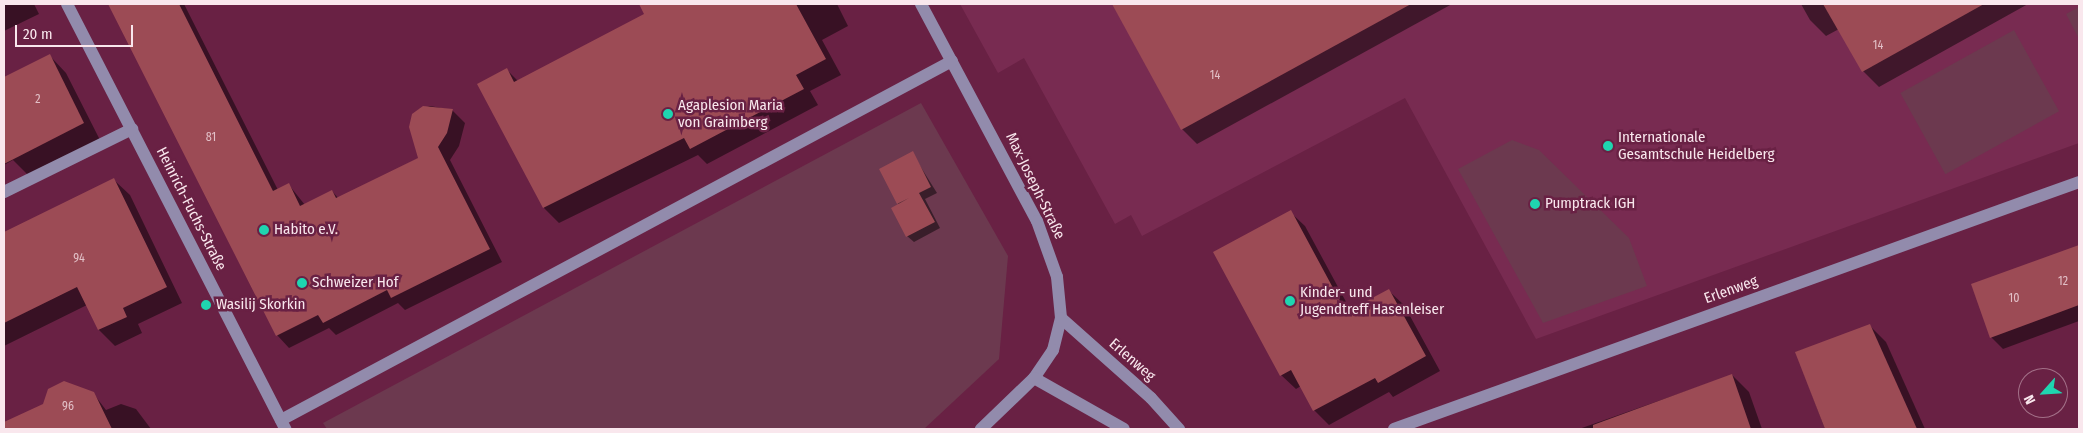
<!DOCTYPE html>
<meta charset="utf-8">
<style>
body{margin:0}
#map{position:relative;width:2083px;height:433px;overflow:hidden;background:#692144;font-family:"Fira Sans Condensed",sans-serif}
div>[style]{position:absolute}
.built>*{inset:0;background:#782b51}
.green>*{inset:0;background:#6c394f;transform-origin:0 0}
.shadow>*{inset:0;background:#0007}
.building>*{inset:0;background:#9c4b55}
.minor>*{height:12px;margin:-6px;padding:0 6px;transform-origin:6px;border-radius:6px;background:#928bac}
.dots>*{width:14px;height:14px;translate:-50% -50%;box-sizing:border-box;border:2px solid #692144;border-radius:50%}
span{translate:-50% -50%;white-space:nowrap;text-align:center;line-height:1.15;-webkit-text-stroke:5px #692144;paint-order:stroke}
.number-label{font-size:12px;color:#e2c0c7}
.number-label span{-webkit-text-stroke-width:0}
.poi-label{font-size:15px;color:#f9e7ed}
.left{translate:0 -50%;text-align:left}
.street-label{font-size:15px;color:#f9e7ed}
.frame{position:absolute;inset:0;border:5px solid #f9e7ed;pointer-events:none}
.north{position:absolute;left:2018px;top:368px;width:50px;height:50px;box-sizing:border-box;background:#692144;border:1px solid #a37088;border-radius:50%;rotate:244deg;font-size:14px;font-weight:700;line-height:20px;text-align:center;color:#f9e7ed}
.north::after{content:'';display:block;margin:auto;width:18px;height:22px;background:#1fd5b0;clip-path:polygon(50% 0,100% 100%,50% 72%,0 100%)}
.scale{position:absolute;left:15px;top:25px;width:118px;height:22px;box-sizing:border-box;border:2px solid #f9e7ed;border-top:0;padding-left:6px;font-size:15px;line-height:18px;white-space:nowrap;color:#f9e7ed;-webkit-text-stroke:4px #692144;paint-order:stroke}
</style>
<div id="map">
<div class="built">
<i style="clip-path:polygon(960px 4px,2079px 4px,2079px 143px,1536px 339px,1405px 98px,1142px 236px,1131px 215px,1115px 224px,1024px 58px,998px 73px)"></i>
</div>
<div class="green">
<i style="clip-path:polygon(2079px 7px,2079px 39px,2066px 14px)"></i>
<i style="left:2014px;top:30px;width:93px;height:130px;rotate:61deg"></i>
<i style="clip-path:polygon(921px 103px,1008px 256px,999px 359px,924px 429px,327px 429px,323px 423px)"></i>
<i style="clip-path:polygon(1512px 140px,1539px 150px,1629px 238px,1647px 286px,1543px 323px,1458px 169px)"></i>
</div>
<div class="shadow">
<i style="clip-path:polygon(4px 4px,34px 4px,39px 14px,4px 31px)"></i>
<i style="clip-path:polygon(110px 4px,184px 4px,278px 190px,289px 185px,305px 205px,332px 191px,339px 199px,419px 158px,418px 110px,430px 106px,452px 110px,465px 123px,459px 146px,450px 160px,502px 262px,405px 310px,398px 303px,336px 335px,329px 328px,289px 348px,277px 335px)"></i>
<i style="clip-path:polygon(640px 4px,837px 4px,848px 26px,822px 40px,841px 75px,810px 91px,818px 105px,707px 164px,698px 155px,559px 223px,544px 208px,507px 70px,518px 81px,646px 15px)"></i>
<i style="clip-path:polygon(1113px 4px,1452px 4px,1197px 144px,1182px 129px)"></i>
<i style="clip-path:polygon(1801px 4px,2028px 4px,1879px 87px,1863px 71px,1839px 29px,1826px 36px,1810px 20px)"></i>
<i style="clip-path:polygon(50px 56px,66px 73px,100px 140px,29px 176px,13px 160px,4px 165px,4px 79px)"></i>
<i style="clip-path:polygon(912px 153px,937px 193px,925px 199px,940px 228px,914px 242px,907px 236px,898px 203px)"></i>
<i style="clip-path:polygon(114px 180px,130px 195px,182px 303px,138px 324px,142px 333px,115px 346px,99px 330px,87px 305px,4px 346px,4px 233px)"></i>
<i style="clip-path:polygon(1290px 212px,1305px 226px,1351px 311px,1389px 291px,1404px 305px,1440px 371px,1393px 397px,1389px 392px,1329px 425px,1314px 410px,1301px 386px,1296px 389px,1281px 375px)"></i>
<i style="clip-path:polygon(2079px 246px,2079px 321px,2003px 349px,1991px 337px,1972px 285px)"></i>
<i style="clip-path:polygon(1870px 326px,1886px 342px,1925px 429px,1825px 429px,1796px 352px)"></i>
<i style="clip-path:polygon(1732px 375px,1749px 392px,1762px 429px,1579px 429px)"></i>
<i style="clip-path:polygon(93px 393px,106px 410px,121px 404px,136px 409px,151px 429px,4px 429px,4px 424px,44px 405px)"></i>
</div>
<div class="building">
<i style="clip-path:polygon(108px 4px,179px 4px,273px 191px,289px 183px,300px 206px,332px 190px,336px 198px,418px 158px,409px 127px,412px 114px,423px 106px,453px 109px,447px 133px,438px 147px,490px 249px,391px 298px,387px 290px,323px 323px,318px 315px,276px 336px)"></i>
<i style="clip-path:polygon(639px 4px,796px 4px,826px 59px,796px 75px,804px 89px,690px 149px,684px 138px,543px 208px,477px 84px,507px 68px,514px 82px,644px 14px)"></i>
<i style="clip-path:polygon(1112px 4px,1411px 4px,1181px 130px)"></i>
<i style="clip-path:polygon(1823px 4px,1984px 4px,1862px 72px)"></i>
<i style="clip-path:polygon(50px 54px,84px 123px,4px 164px,4px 77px)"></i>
<i style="clip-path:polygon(913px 151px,931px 187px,919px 193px,935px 222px,906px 237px,891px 208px,909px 198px,897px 204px,879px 169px)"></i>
<i style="clip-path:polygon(114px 178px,167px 287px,123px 308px,127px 317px,98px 330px,77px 287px,4px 323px,4px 232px)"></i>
<i style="clip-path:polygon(1291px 210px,1346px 312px,1389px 289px,1426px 356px,1378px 383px,1375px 378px,1313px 411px,1291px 370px,1280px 376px,1213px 252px)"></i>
<i style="clip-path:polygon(2079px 245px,2079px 305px,1990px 338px,1971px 284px)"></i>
<i style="clip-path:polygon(1870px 324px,1917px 429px,1825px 429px,1795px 352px)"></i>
<i style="clip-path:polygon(1732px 374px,1751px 429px,1593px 429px,1593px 425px)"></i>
<i style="clip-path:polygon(64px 381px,94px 392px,112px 429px,4px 429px,4px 422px,43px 404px,48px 389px)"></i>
</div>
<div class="minor">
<i style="left:67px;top:4px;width:478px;rotate:62.8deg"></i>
<i style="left:921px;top:4px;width:246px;rotate:61.9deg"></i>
<i style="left:1037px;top:221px;width:59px;rotate:70.3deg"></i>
<i style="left:1057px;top:277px;width:41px;rotate:84.4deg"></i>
<i style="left:1061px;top:318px;width:33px;rotate:104deg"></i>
<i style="left:1053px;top:350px;width:34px;rotate:124deg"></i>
<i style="left:1034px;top:378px;width:74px;rotate:136.1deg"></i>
<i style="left:4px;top:192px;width:143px;rotate:-26.2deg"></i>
<i style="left:1061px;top:318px;width:120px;rotate:41.6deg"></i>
<i style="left:1151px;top:398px;width:42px;rotate:47.9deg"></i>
<i style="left:1034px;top:378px;width:103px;rotate:29.5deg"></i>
<i style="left:281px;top:420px;width:761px;rotate:-28.15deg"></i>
<i style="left:1394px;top:429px;width:728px;rotate:-19.83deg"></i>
</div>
<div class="dots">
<i style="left:668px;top:114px;background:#1fd5b0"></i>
<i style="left:1608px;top:146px;background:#1fd5b0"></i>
<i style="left:1535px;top:204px;background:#1fd5b0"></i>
<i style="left:264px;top:230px;background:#1fd5b0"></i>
<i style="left:302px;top:283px;background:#1fd5b0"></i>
<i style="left:1290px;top:301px;background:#1fd5b0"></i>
<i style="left:206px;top:305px;background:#1fd5b0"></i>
</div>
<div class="number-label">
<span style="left:1878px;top:46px">14</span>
<span style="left:1215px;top:76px">14</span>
<span style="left:38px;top:100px">2</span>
<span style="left:211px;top:138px">81</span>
<span style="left:79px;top:259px">94</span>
<span style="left:2063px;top:282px">12</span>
<span style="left:2014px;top:299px">10</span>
<span style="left:68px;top:407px">96</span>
</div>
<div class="poi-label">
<span class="left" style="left:678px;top:114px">Agaplesion Maria<br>von Graimberg</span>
<span class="left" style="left:1618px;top:146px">Internationale<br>Gesamtschule Heidelberg</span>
<span class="left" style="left:1545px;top:204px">Pumptrack IGH</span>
<span class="left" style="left:274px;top:230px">Habito e.V.</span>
<span class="left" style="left:312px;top:283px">Schweizer Hof</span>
<span class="left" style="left:1300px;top:301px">Kinder- und<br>Jugendtreff Hasenleiser</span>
<span class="left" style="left:216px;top:305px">Wasilij Skorkin</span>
</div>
<div class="street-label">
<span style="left:1035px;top:186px;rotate:64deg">Max-Joseph-Straße</span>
<span style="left:191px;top:209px;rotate:63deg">Heinrich-Fuchs-Straße</span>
<span style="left:1731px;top:290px;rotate:-20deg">Erlenweg</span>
<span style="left:1132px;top:360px;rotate:41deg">Erlenweg</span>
</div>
<div class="frame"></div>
<div class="north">N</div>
<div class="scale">20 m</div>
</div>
